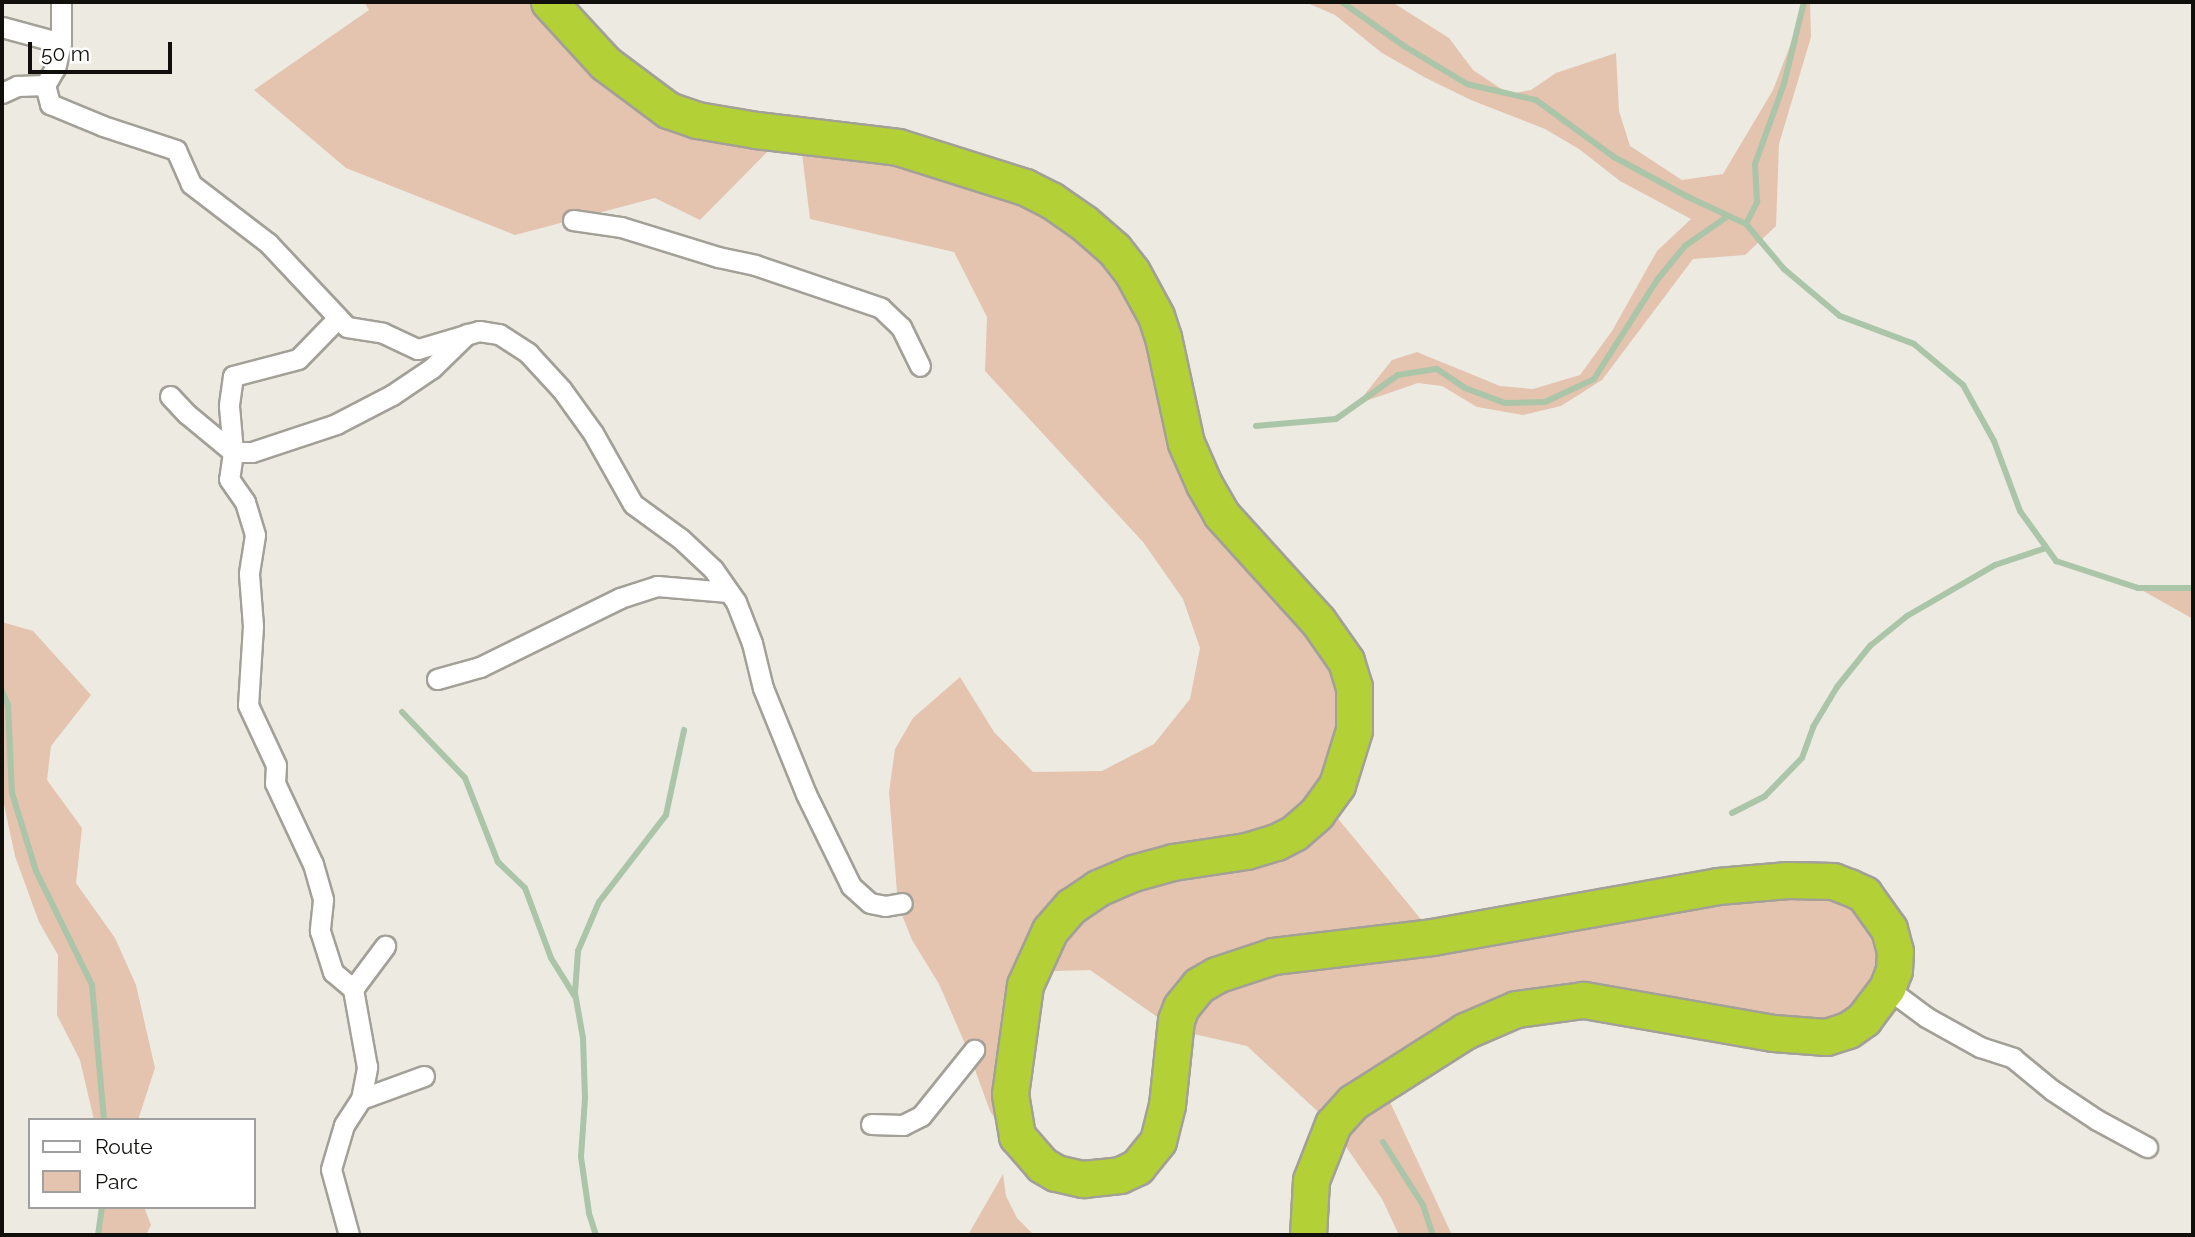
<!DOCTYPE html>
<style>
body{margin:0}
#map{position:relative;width:2195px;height:1237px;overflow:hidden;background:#edebe1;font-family:Raleway,sans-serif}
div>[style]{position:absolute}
.green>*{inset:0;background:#e4c3af}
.stream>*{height:6px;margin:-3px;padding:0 3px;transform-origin:3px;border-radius:3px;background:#abc5a8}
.roads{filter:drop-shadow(2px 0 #a2a097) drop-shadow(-2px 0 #a2a097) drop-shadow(0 2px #a2a097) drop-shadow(0 -2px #a2a097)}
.street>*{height:19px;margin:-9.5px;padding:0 9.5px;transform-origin:9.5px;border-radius:9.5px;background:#fff}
.highway>*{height:35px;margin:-17.5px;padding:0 17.5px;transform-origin:17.5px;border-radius:17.5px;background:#b3d037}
span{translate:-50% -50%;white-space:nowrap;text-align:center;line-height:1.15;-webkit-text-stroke:5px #fff;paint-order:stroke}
.frame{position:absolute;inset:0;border:4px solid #100f0c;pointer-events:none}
.legend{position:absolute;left:28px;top:1118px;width:228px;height:91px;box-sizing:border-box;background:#fff;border:2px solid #9f9f9e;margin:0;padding:9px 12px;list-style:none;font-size:21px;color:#100f0c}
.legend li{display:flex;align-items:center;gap:14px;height:35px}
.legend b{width:35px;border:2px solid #9f9f9e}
.scale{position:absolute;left:28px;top:42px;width:144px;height:32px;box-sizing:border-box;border:4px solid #100f0c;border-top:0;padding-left:9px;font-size:21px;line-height:24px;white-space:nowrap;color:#100f0c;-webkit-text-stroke:5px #fff;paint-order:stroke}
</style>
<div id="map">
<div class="green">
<i style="clip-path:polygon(364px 2px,568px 2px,629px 62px,701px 106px,798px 121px,882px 137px,961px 157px,1033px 182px,1091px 215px,1131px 251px,1159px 308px,1163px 337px,1193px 446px,1231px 505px,1305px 592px,1350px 651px,1362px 707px,1351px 758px,1321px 798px,1429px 929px,1507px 920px,1715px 881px,1772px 876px,1830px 877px,1875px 894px,1898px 940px,1898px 980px,1864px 1018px,1827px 1032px,1784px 1030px,1697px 1009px,1630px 1001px,1582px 990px,1506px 1005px,1452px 1031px,1355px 1093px,1390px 1102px,1452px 1235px,1399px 1235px,1382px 1199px,1329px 1122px,1247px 1046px,1176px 1030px,1090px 970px,1021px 972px,1000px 1094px,1002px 1129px,990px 1111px,969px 1053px,939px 984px,912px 940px,898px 905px,889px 792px,895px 749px,913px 718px,960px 677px,994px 732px,1033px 772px,1102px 771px,1154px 744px,1190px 699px,1200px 648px,1183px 599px,1143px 542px,985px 371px,987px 317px,954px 252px,810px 219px,798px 121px,700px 220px,655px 198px,515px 235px,346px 168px,254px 90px,369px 10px)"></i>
<i style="clip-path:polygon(1305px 2px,1392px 2px,1449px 38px,1473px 70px,1509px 94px,1531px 90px,1556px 73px,1616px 53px,1619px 111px,1630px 146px,1682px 180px,1723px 174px,1773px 90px,1800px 20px,1804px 2px,1810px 2px,1811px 37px,1779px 144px,1776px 226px,1745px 255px,1693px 259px,1602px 380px,1561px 406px,1523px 415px,1477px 407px,1442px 386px,1418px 383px,1357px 404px,1392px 360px,1417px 352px,1500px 386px,1533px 389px,1580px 375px,1612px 331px,1657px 251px,1691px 219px,1620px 181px,1579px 149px,1545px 129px,1471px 100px,1426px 78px,1382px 53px,1335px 15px)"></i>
<i style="clip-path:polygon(2138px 588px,2193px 588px,2193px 619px)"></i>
<i style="clip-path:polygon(2px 622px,33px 631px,91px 695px,51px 746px,47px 780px,82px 828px,76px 883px,115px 938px,136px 985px,155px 1068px,138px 1120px,94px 1120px,80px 1060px,57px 1015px,58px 955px,39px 922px,15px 856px,2px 795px)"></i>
<i style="clip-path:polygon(1003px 1174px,1006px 1196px,1017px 1218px,1034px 1235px,968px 1235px)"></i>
<i style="clip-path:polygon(102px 1207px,144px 1207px,151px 1225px,146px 1235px,98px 1235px)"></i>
</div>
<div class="stream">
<i style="left:1342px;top:2px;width:76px;rotate:35.4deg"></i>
<i style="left:1404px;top:46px;width:74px;rotate:31.1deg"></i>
<i style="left:1467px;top:84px;width:71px;rotate:13.1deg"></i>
<i style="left:1536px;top:100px;width:97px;rotate:36.2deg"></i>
<i style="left:1614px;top:157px;width:82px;rotate:28.4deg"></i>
<i style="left:1686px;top:196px;width:66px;rotate:25deg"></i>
<i style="left:1746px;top:224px;width:59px;rotate:49.8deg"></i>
<i style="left:1784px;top:269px;width:73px;rotate:40deg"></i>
<i style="left:1840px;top:316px;width:79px;rotate:20.7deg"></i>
<i style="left:1914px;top:344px;width:64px;rotate:39.9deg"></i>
<i style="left:1963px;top:385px;width:64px;rotate:61deg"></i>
<i style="left:1994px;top:441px;width:75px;rotate:69.6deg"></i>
<i style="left:2020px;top:511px;width:62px;rotate:54.2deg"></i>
<i style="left:2056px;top:561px;width:86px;rotate:18.2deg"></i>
<i style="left:2138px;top:588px;width:55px"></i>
<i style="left:1746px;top:224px;width:25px;rotate:-63deg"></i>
<i style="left:1757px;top:202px;width:38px;rotate:-93deg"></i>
<i style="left:1755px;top:164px;width:85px;rotate:-70.1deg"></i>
<i style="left:1784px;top:84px;width:84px;rotate:-76.3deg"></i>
<i style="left:1256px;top:426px;width:80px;rotate:-5deg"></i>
<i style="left:1336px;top:419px;width:76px;rotate:-35.4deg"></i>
<i style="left:1398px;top:375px;width:39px;rotate:-9deg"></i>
<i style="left:1437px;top:369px;width:34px;rotate:34deg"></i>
<i style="left:1465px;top:388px;width:43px;rotate:20.6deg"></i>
<i style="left:1505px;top:403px;width:40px;rotate:-1.4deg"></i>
<i style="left:1545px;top:402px;width:54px;rotate:-25.1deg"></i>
<i style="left:1594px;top:379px;width:117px;rotate:-57.5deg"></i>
<i style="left:1657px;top:280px;width:44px;rotate:-50.5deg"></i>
<i style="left:1685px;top:246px;width:52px;rotate:-34.9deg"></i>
<i style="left:2px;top:691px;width:15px;rotate:67deg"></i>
<i style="left:8px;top:705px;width:88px;rotate:87.4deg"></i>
<i style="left:12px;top:793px;width:82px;rotate:72.9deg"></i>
<i style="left:36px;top:871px;width:127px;rotate:63.8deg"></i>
<i style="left:92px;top:985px;width:136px;rotate:84.9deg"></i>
<i style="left:402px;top:712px;width:91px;rotate:46.3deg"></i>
<i style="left:465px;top:778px;width:90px;rotate:68.6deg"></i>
<i style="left:498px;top:862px;width:37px;rotate:44deg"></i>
<i style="left:525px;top:888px;width:75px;rotate:69.6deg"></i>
<i style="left:551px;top:958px;width:44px;rotate:58.1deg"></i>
<i style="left:1732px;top:813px;width:37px;rotate:-27deg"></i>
<i style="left:1765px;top:796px;width:53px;rotate:-45.8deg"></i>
<i style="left:1802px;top:758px;width:33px;rotate:-70deg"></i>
<i style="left:1813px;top:727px;width:47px;rotate:-59deg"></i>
<i style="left:1837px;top:687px;width:53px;rotate:-51.2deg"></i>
<i style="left:1870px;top:646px;width:48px;rotate:-39deg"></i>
<i style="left:1907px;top:616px;width:102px;rotate:-30.1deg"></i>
<i style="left:1995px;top:565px;width:54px;rotate:-18.4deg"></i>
<i style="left:1383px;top:1142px;width:75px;rotate:57.6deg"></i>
<i style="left:1423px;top:1205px;width:32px;rotate:72deg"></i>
<i style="left:98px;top:1235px;width:28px;rotate:-82deg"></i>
<i style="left:596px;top:1235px;width:23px;rotate:-108deg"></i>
<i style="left:589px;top:1213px;width:57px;rotate:-98.1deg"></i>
<i style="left:581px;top:1157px;width:59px;rotate:-86.1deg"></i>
<i style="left:585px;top:1098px;width:60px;rotate:-91.9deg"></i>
<i style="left:583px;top:1038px;width:46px;rotate:-100.1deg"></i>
<i style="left:575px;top:993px;width:42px;rotate:-85.9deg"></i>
<i style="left:578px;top:951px;width:53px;rotate:-66.8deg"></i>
<i style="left:599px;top:902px;width:110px;rotate:-52.4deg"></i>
<i style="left:666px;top:815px;width:87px;rotate:-78deg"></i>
</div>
<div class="roads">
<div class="street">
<i style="left:61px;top:2px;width:41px;rotate:90deg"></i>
<i style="left:61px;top:43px;width:26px;rotate:103deg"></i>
<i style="left:55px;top:68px;width:20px;rotate:120deg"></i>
<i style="left:45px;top:85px;width:20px;rotate:75deg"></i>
<i style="left:50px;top:104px;width:57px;rotate:22.5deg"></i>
<i style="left:103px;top:126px;width:77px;rotate:18.2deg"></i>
<i style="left:176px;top:150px;width:37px;rotate:66deg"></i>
<i style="left:191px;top:184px;width:97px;rotate:37.5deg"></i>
<i style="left:268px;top:243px;width:115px;rotate:46.8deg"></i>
<i style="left:347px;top:327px;width:36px;rotate:9deg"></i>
<i style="left:383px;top:333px;width:38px;rotate:25deg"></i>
<i style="left:418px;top:349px;width:64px;rotate:-16.4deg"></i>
<i style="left:479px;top:331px;width:20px;rotate:9deg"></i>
<i style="left:499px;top:334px;width:35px;rotate:33deg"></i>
<i style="left:528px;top:353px;width:50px;rotate:47.4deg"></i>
<i style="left:562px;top:390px;width:53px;rotate:54.2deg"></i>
<i style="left:593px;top:433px;width:81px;rotate:60.6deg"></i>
<i style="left:633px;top:504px;width:59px;rotate:36.1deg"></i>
<i style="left:681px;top:539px;width:44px;rotate:43.2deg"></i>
<i style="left:713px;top:569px;width:40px;rotate:55.1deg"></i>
<i style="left:736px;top:602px;width:44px;rotate:68.7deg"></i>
<i style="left:752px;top:643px;width:46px;rotate:76.3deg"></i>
<i style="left:763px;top:688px;width:114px;rotate:67.9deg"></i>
<i style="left:806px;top:794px;width:102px;rotate:63.9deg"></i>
<i style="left:851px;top:886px;width:25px;rotate:42deg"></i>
<i style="left:870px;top:903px;width:15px;rotate:11deg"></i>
<i style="left:885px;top:906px;width:17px;rotate:-10deg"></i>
<i style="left:2px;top:27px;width:61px;rotate:15.2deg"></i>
<i style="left:2px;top:93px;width:17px;rotate:-25deg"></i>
<i style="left:17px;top:86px;width:28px;rotate:-2deg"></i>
<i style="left:573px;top:220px;width:49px;rotate:8.3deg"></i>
<i style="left:621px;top:227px;width:102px;rotate:17.2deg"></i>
<i style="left:718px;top:257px;width:38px;rotate:12deg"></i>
<i style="left:755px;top:265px;width:133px;rotate:18.8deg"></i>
<i style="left:881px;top:308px;width:28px;rotate:44deg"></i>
<i style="left:901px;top:327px;width:43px;rotate:64deg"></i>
<i style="left:337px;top:319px;width:56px;rotate:134.3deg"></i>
<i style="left:298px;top:359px;width:67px;rotate:165.3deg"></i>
<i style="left:233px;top:376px;width:30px;rotate:98deg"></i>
<i style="left:229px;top:406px;width:46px;rotate:85deg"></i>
<i style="left:233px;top:452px;width:27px;rotate:98deg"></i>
<i style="left:229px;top:479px;width:28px;rotate:55deg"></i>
<i style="left:245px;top:502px;width:34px;rotate:73deg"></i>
<i style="left:255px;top:535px;width:39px;rotate:99deg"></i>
<i style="left:249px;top:574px;width:52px;rotate:85.6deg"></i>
<i style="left:253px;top:626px;width:79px;rotate:93.6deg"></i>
<i style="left:248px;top:705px;width:66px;rotate:65deg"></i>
<i style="left:276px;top:765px;width:18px;rotate:93deg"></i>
<i style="left:275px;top:783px;width:89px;rotate:64.9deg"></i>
<i style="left:313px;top:864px;width:37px;rotate:74deg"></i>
<i style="left:323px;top:900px;width:31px;rotate:96deg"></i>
<i style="left:320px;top:931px;width:43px;rotate:72.4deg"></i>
<i style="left:333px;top:972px;width:26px;rotate:40deg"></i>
<i style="left:170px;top:396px;width:25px;rotate:47deg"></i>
<i style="left:187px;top:414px;width:60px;rotate:39.6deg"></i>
<i style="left:233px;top:452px;width:19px"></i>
<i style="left:252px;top:452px;width:89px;rotate:-18.4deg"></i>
<i style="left:336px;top:424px;width:63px;rotate:-27.4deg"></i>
<i style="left:392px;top:395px;width:48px;rotate:-34deg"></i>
<i style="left:432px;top:368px;width:49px;rotate:-44.2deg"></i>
<i style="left:437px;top:679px;width:45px;rotate:-15.6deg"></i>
<i style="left:480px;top:667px;width:156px;rotate:-26.2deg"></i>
<i style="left:620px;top:598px;width:39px;rotate:-18deg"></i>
<i style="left:657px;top:586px;width:71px;rotate:4.8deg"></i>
<i style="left:1887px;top:988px;width:49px;rotate:36.6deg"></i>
<i style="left:1926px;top:1017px;width:62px;rotate:29.1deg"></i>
<i style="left:1980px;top:1047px;width:35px;rotate:18deg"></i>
<i style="left:2013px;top:1058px;width:50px;rotate:39.4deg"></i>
<i style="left:2052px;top:1090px;width:54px;rotate:33.7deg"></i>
<i style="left:2097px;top:1120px;width:57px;rotate:28.4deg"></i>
<i style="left:361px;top:1099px;width:33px;rotate:-79deg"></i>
<i style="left:367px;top:1067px;width:79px;rotate:-100.2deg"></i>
<i style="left:353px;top:989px;width:54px;rotate:-53.3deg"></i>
<i style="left:871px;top:1124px;width:32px;rotate:2deg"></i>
<i style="left:903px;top:1125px;width:20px;rotate:-27deg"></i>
<i style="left:921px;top:1116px;width:85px;rotate:-51.2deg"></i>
<i style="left:349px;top:1235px;width:68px;rotate:-105.3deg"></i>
<i style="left:331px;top:1169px;width:46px;rotate:-73.5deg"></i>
<i style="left:344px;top:1125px;width:31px;rotate:-57deg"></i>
<i style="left:361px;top:1099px;width:67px;rotate:-20.1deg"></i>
</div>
<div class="highway">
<i style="left:549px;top:2px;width:83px;rotate:47.4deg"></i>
<i style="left:605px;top:63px;width:79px;rotate:36.7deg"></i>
<i style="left:668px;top:110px;width:31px;rotate:19deg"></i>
<i style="left:697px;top:120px;width:60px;rotate:9.6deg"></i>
<i style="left:756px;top:130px;width:143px;rotate:6.8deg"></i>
<i style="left:898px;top:147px;width:133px;rotate:17.5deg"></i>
<i style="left:1025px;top:187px;width:29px;rotate:27deg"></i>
<i style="left:1051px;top:200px;width:40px;rotate:34.9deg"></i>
<i style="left:1084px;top:223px;width:40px;rotate:41deg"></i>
<i style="left:1114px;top:249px;width:29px;rotate:52deg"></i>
<i style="left:1132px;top:272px;width:50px;rotate:61.4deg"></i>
<i style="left:1156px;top:316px;width:22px;rotate:72deg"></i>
<i style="left:1163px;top:337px;width:108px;rotate:77.8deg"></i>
<i style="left:1186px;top:443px;width:45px;rotate:66.3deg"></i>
<i style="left:1204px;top:484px;width:34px;rotate:60deg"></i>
<i style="left:1221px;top:514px;width:144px;rotate:47.8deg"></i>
<i style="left:1318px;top:621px;width:49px;rotate:55deg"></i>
<i style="left:1346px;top:661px;width:27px;rotate:73deg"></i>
<i style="left:1354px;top:687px;width:43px;rotate:90deg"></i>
<i style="left:1354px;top:730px;width:58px;rotate:107.2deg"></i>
<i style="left:1337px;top:785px;width:34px;rotate:126deg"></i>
<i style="left:1317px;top:813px;width:30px;rotate:139deg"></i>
<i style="left:1294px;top:833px;width:20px;rotate:153deg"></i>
<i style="left:1276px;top:842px;width:31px;rotate:163deg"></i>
<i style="left:1246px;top:851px;width:74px;rotate:171.4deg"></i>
<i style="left:1173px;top:862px;width:41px;rotate:164.6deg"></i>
<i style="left:1133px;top:873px;width:38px;rotate:157deg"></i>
<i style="left:1098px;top:888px;width:32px;rotate:146deg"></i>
<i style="left:1071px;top:906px;width:32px;rotate:131deg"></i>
<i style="left:1050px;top:930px;width:60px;rotate:114.4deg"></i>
<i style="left:1025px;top:985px;width:110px;rotate:97.8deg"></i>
<i style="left:1010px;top:1094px;width:43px;rotate:80.5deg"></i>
<i style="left:1017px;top:1136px;width:38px;rotate:49deg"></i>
<i style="left:1042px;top:1165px;width:16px;rotate:30deg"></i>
<i style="left:1056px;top:1173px;width:28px;rotate:13deg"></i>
<i style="left:1083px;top:1179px;width:37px;rotate:-6deg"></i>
<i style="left:1120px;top:1175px;width:19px;rotate:-25deg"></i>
<i style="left:1137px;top:1167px;width:33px;rotate:-51deg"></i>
<i style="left:1158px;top:1141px;width:37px;rotate:-76deg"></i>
<i style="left:1167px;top:1105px;width:85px;rotate:-84deg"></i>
<i style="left:1176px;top:1020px;width:14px;rotate:-69deg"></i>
<i style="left:1181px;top:1007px;width:28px;rotate:-51deg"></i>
<i style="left:1199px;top:985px;width:20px;rotate:-30deg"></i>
<i style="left:1216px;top:975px;width:60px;rotate:-18.4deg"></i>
<i style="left:1273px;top:956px;width:160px;rotate:-6.8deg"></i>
<i style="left:1432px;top:937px;width:291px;rotate:-10.1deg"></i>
<i style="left:1718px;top:886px;width:70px;rotate:-4.9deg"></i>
<i style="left:1788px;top:880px;width:45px;rotate:1.3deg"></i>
<i style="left:1833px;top:881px;width:17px;rotate:21deg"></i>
<i style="left:1849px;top:887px;width:17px;rotate:25deg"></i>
<i style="left:1864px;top:894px;width:43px;rotate:54.5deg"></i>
<i style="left:1889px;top:929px;width:23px;rotate:75deg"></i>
<i style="left:1895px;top:951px;width:19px;rotate:93deg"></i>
<i style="left:1894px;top:970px;width:19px;rotate:111deg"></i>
<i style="left:1887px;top:988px;width:39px;rotate:127deg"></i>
<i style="left:1864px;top:1019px;width:19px;rotate:145deg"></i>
<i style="left:1848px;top:1030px;width:23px;rotate:162deg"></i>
<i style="left:1826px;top:1037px;width:53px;rotate:-175.7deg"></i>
<i style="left:1773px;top:1033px;width:193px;rotate:-170.1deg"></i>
<i style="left:1583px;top:1000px;width:68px;rotate:172.3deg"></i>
<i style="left:1516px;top:1009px;width:56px;rotate:156.7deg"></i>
<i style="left:1465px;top:1031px;width:133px;rotate:147.6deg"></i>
<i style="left:1353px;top:1102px;width:30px;rotate:132deg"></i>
<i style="left:1333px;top:1124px;width:60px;rotate:111.4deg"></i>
<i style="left:1311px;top:1180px;width:55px;rotate:93.1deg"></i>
</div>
</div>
<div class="frame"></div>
<ul class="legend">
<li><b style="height:9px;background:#fff"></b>Route</li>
<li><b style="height:19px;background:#e4c3af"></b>Parc</li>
</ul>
<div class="scale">50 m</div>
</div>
